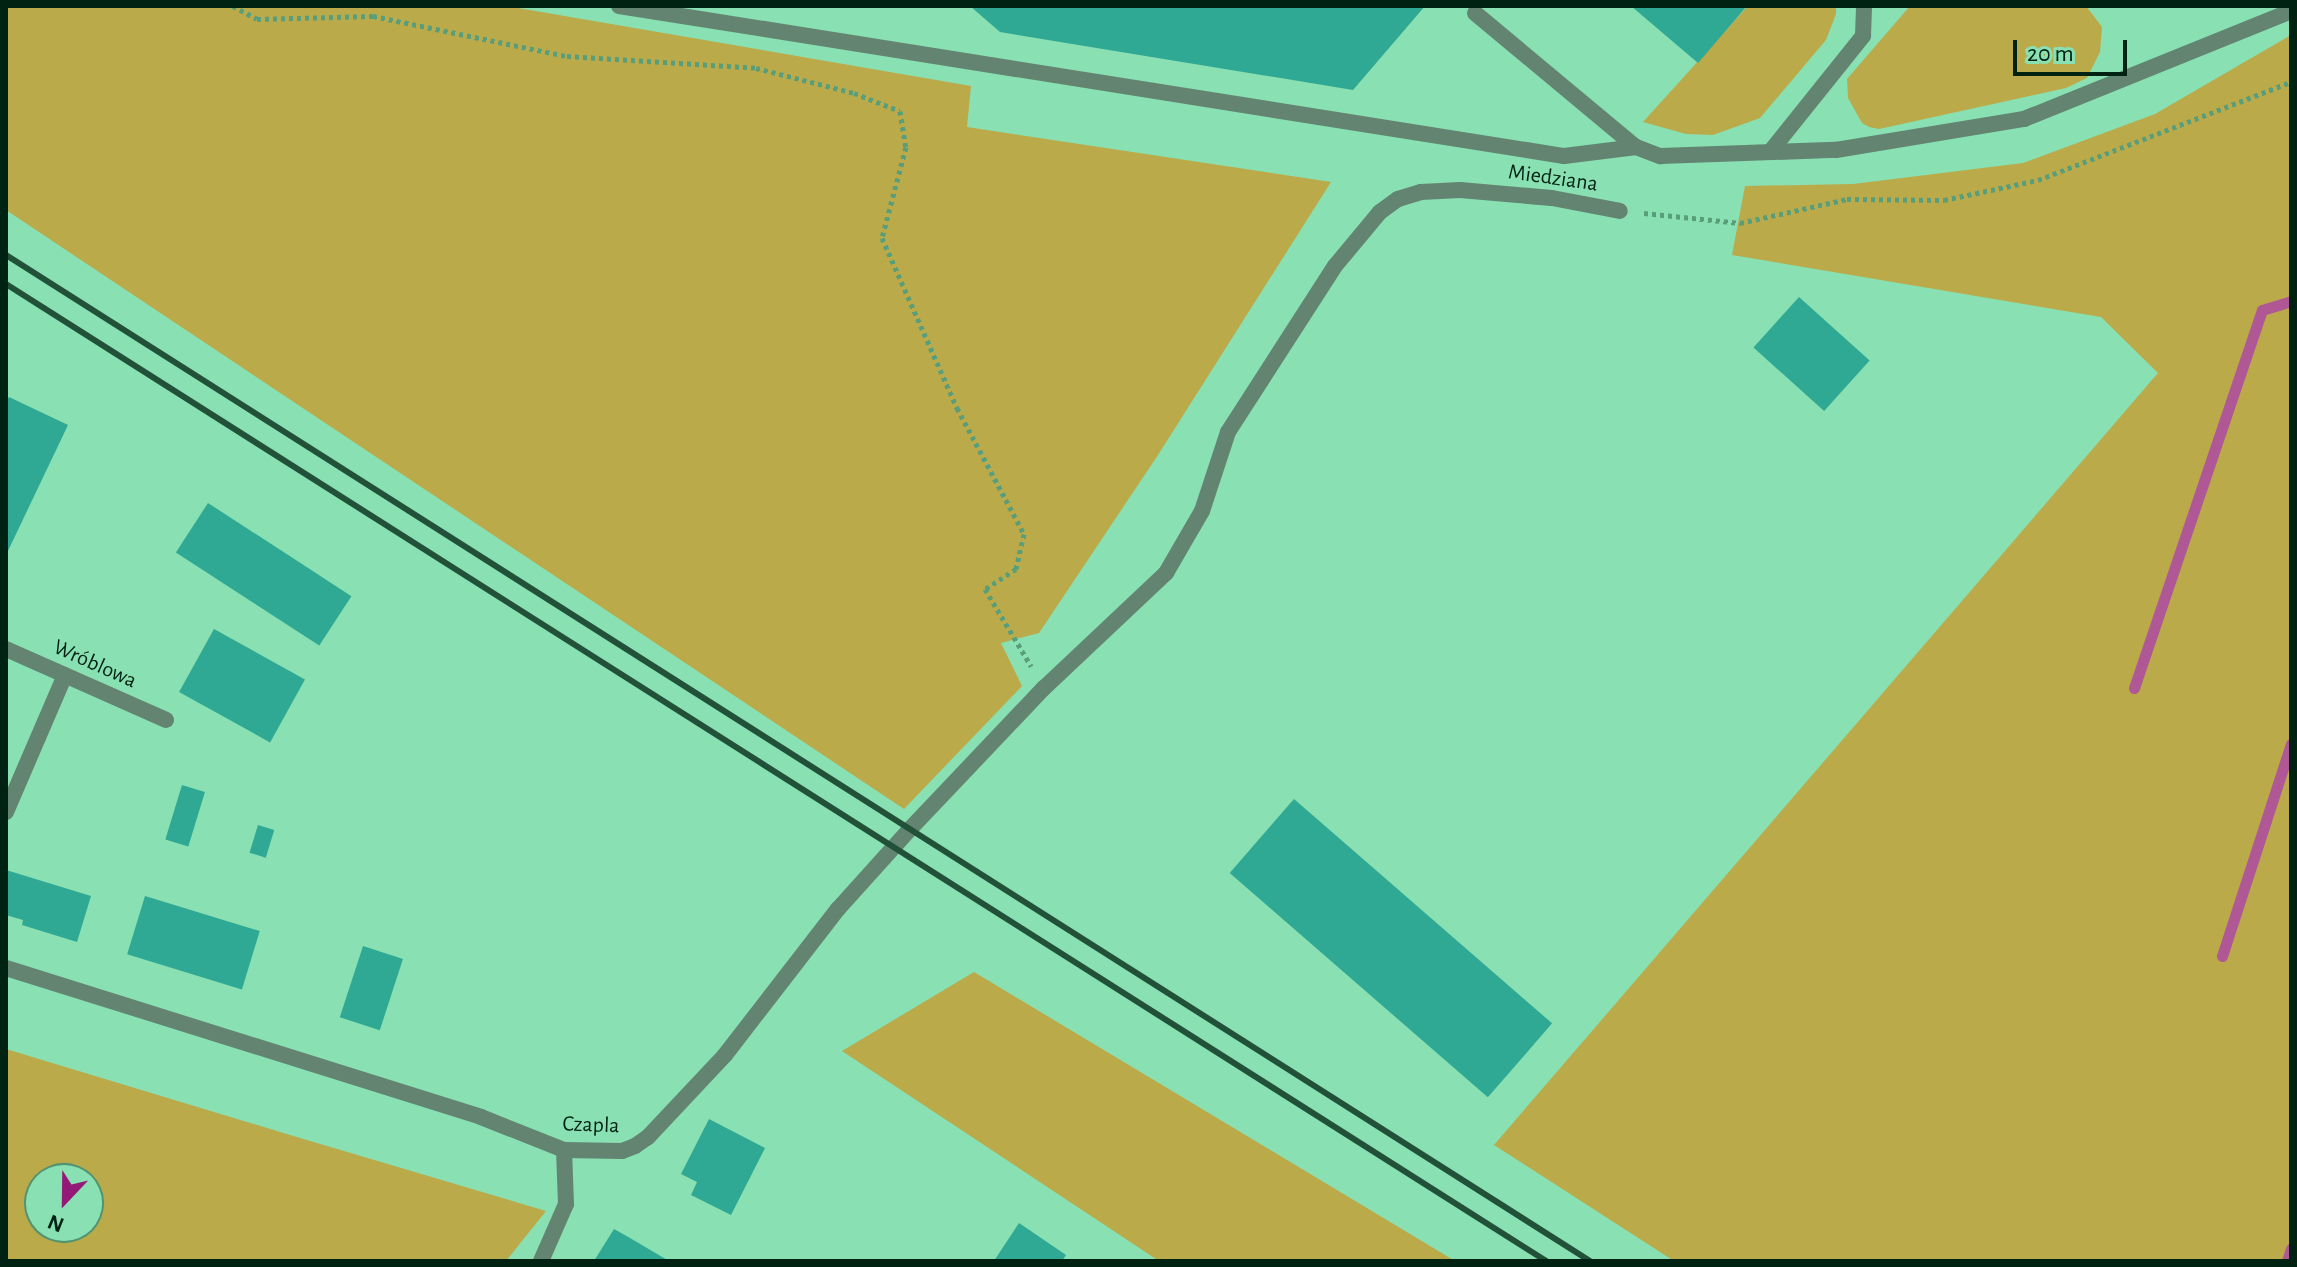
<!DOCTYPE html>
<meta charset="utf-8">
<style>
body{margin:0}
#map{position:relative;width:2297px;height:1267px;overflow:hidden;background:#89e0b2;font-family:"Alegreya Sans",sans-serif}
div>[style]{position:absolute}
.green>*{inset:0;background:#baaa4a}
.stream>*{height:11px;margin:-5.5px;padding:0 5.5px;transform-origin:5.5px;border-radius:5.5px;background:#b05896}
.building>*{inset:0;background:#2fa894;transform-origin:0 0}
.path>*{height:5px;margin-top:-2.5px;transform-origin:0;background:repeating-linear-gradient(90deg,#599e7a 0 4px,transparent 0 8px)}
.lane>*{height:16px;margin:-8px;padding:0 8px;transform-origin:8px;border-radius:8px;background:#628471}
.street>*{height:16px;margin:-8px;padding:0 8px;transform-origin:8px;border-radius:8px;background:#628471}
.rail>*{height:6px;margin:-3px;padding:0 3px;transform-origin:3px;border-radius:3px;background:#22513a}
span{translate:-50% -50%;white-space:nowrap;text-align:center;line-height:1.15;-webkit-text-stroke:8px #89e0b2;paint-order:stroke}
.street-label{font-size:22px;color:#002212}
.frame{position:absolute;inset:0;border:8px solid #002212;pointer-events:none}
.north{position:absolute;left:24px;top:1163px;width:80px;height:80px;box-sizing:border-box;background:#89e0b2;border:2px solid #529472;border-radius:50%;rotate:202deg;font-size:22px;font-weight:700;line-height:32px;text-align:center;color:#002212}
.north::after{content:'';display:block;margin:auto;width:28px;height:36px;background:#931b77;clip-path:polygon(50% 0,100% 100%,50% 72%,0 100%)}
.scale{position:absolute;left:2013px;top:40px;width:114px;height:36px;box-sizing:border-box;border:4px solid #002212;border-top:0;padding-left:10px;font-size:24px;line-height:28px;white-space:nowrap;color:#002212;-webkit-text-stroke:6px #89e0b2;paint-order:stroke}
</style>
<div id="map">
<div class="green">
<i style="clip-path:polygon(6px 6px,507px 6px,971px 86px,967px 127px,1331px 182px,1158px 455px,1039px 633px,1001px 643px,1022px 686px,904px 809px,6px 210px)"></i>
<i style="clip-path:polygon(1748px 6px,1836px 6px,1836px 14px,1826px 40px,1760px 118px,1713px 135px,1686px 134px,1643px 122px)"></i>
<i style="clip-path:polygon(1910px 6px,2086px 6px,2102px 27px,2100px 52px,2087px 78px,2066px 88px,1879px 129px,1869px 127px,1862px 123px,1848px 98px,1847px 79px)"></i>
<i style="clip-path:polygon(2291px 35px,2291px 1261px,1674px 1261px,1494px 1145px,2158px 373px,2101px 317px,1732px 255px,1745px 186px,1853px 184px,2023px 163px,2155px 114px)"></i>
<i style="clip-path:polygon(974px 972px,1455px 1261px,1159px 1261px,842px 1051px)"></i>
<i style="clip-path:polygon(evenodd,6px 1049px,290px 1135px,546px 1211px,506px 1261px,6px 1261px,6px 1049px,40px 1179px,88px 1179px,88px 1227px,40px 1227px,40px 1179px)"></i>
</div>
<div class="stream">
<i style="left:2134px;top:688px;width:399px;rotate:-71.3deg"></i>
<i style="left:2262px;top:310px;width:30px;rotate:-17deg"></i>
<i style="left:2222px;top:956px;width:223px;rotate:-72deg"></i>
<i style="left:2287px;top:1261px;width:13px;rotate:-72deg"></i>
</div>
<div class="building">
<i style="clip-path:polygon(970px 6px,1425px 6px,1353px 90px,1000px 32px)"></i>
<i style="clip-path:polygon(1631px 6px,1747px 6px,1698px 63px)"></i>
<i style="left:1799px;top:297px;width:95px;height:68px;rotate:42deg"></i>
<i style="clip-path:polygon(9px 397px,68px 425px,6px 555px,6px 402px)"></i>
<i style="left:208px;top:503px;width:171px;height:59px;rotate:33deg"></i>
<i style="left:214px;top:629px;width:104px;height:72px;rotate:29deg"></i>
<i style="left:182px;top:785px;width:24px;height:57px;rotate:17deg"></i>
<i style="left:1294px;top:799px;width:342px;height:98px;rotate:41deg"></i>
<i style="left:258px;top:825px;width:17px;height:29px;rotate:17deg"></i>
<i style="clip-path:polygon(6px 870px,91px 896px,77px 942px,22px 925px,23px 920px,6px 915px)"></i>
<i style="left:145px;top:896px;width:120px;height:61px;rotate:17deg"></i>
<i style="left:363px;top:946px;width:42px;height:75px;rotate:18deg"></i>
<i style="clip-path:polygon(709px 1119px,765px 1148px,731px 1215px,691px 1195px,697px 1182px,681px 1174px)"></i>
<i style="clip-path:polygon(1019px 1223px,1066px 1255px,1062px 1261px,994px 1261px)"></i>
<i style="clip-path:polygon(614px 1229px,630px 1238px,669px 1261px,594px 1261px)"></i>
</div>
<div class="path">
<i style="left:233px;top:6px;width:27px;rotate:28deg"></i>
<i style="left:257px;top:19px;width:116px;rotate:-1.5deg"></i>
<i style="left:373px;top:16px;width:198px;rotate:11.7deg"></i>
<i style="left:567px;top:56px;width:189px;rotate:3.6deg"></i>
<i style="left:756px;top:68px;width:101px;rotate:14.3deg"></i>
<i style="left:854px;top:93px;width:49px;rotate:21.4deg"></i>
<i style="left:900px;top:111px;width:36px;rotate:81deg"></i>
<i style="left:906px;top:147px;width:94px;rotate:104.8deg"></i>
<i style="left:882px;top:238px;width:186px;rotate:66.2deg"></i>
<i style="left:957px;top:408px;width:143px;rotate:62deg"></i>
<i style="left:1024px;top:534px;width:36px;rotate:103deg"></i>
<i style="left:1016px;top:569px;width:37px;rotate:147deg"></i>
<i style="left:985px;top:589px;width:90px;rotate:59.1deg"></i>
<i style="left:1644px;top:213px;width:97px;rotate:5.9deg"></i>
<i style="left:1740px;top:223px;width:110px;rotate:-12.6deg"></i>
<i style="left:1847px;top:199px;width:97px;rotate:0.6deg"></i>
<i style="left:1944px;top:200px;width:96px;rotate:-12deg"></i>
<i style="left:2038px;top:180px;width:271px;rotate:-21.2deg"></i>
</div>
<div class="lane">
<i style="left:619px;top:6px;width:957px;rotate:9.02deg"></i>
<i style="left:1564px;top:156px;width:73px;rotate:-7.1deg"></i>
<i style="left:1475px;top:13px;width:209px;rotate:39.8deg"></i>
<i style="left:1636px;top:147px;width:26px;rotate:21deg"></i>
<i style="left:1660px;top:156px;width:176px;rotate:-2deg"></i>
<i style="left:1836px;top:150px;width:191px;rotate:-9.4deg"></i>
<i style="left:2024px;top:119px;width:288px;rotate:-22deg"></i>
<i style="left:1770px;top:152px;width:149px;rotate:-51.3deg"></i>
<i style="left:1863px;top:36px;width:30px;rotate:-88deg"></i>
</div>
<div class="street">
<i style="left:6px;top:649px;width:175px;rotate:23.9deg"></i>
<i style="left:6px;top:812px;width:149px;rotate:-66.7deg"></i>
<i style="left:6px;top:968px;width:498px;rotate:17.4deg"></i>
<i style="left:481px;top:1117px;width:89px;rotate:21.7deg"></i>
<i style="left:564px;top:1150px;width:58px;rotate:1deg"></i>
<i style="left:622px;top:1151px;width:14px;rotate:-21deg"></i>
<i style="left:635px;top:1146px;width:16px;rotate:-35deg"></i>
<i style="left:648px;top:1137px;width:112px;rotate:-46.8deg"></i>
<i style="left:725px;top:1055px;width:185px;rotate:-52.3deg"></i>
<i style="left:838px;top:909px;width:108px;rotate:-48deg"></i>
<i style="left:910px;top:829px;width:195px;rotate:-46.5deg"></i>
<i style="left:1044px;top:688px;width:168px;rotate:-43.3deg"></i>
<i style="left:1166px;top:573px;width:72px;rotate:-59.9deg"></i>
<i style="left:1202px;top:511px;width:83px;rotate:-71.8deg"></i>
<i style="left:1228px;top:432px;width:197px;rotate:-57.2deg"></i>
<i style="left:1335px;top:266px;width:70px;rotate:-50.2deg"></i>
<i style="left:1380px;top:212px;width:22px;rotate:-36deg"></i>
<i style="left:1398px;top:199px;width:24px;rotate:-17deg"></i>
<i style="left:1421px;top:192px;width:39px;rotate:-3deg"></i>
<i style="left:1460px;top:190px;width:92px;rotate:5deg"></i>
<i style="left:1552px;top:198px;width:69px;rotate:10.8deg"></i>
<i style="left:541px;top:1261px;width:62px;rotate:-66.3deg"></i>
<i style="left:566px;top:1204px;width:54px;rotate:-92.1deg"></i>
</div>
<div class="rail">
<i style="left:6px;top:255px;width:1876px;rotate:32.42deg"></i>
<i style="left:6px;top:284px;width:1824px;rotate:32.39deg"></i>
</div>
<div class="street-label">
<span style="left:1553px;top:178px;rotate:8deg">Miedziana</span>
<span style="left:95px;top:664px;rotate:24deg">Wróblowa</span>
<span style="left:591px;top:1125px;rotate:2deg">Czapla</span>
</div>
<div class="frame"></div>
<div class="north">N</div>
<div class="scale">20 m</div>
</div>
